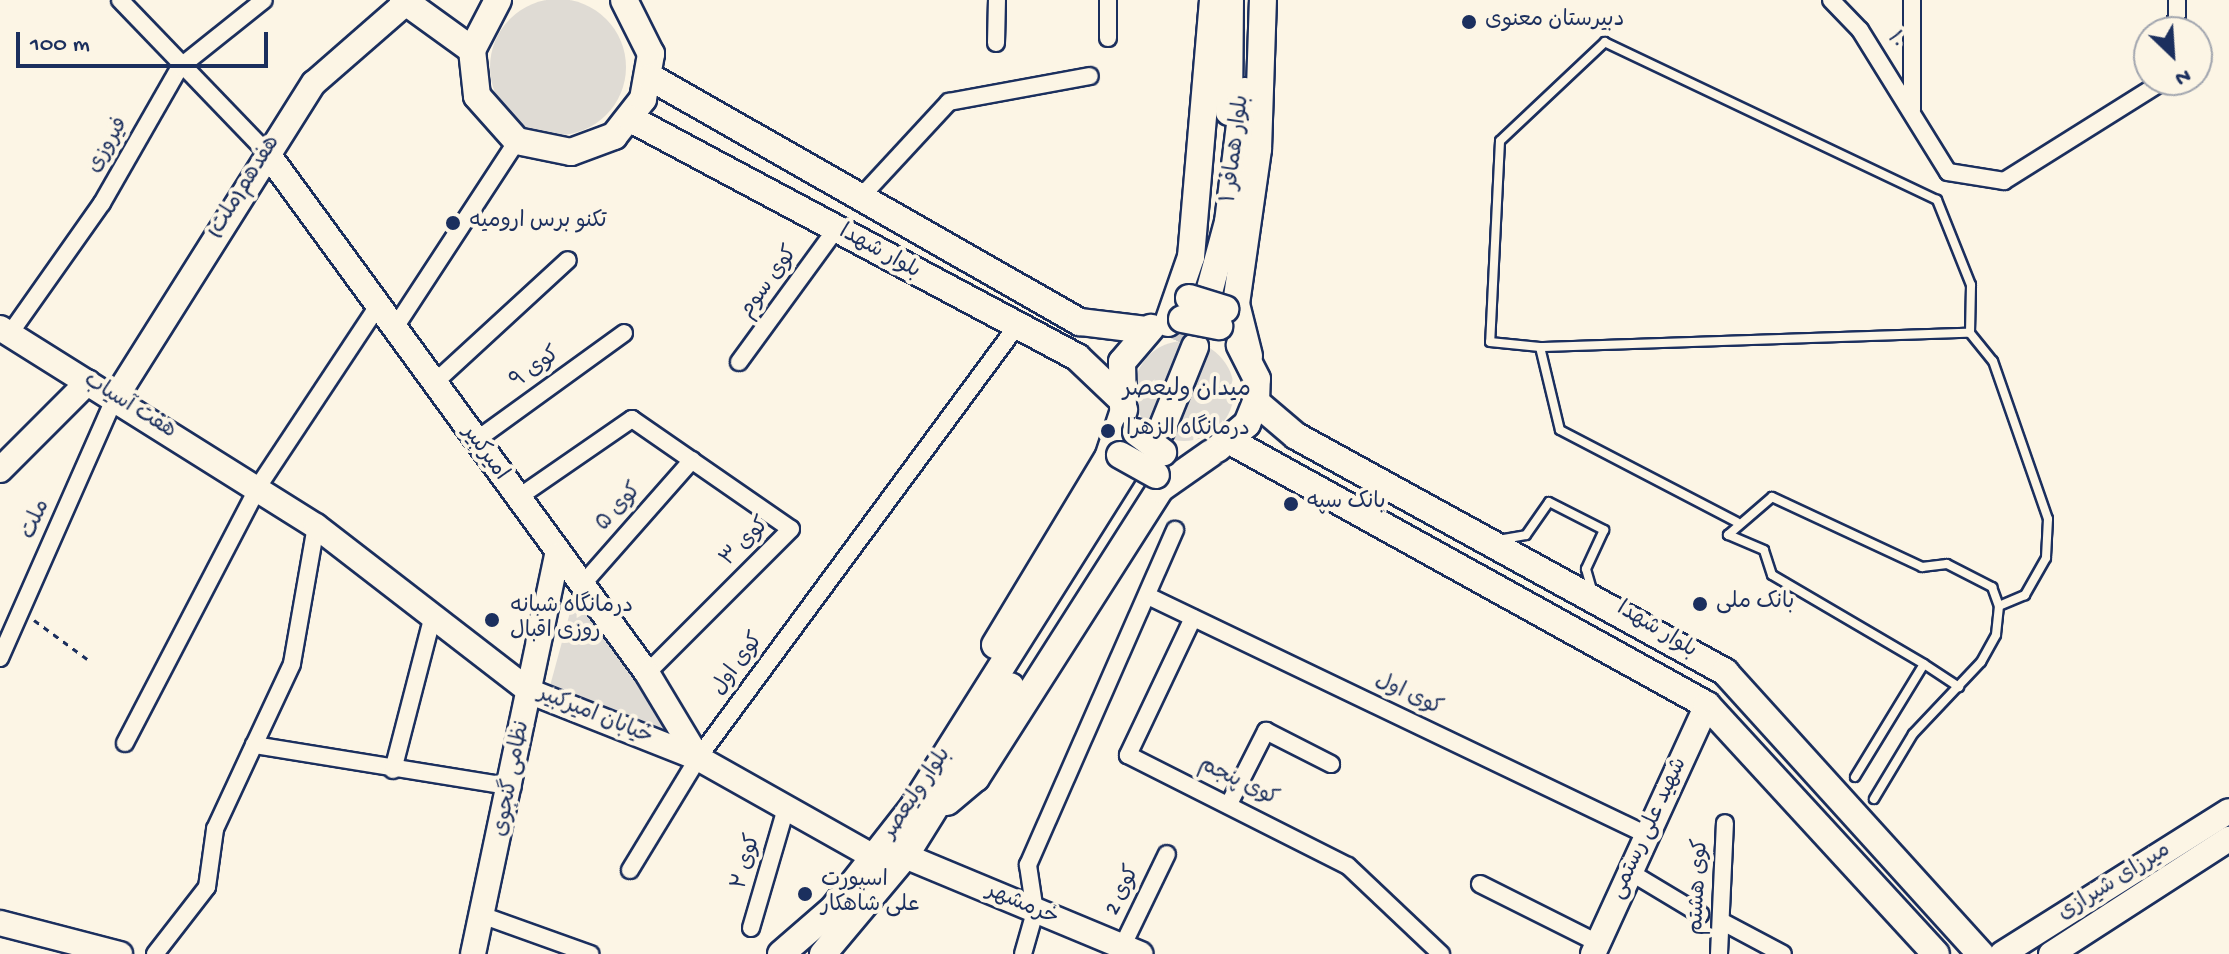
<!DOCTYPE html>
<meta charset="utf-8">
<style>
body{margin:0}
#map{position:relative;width:2229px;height:954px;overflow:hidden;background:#fcf5e5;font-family:"Gochi Hand","Playpen Sans Arabic",sans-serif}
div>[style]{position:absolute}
.green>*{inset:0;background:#dfdbd4}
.round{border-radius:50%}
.primary-tunnel>*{height:26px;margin-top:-13px;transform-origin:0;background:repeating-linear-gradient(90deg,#cfcdca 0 26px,transparent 0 39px)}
.path>*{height:3px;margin-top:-1.5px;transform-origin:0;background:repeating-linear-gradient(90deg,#1b2f5e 0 6px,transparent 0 12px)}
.roads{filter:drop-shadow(2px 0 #1b2f5e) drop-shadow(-2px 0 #1b2f5e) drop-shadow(0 2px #1b2f5e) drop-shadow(0 -2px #1b2f5e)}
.lane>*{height:8px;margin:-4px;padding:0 4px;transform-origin:4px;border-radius:4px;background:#fcf5e5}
.street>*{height:16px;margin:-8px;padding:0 8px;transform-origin:8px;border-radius:8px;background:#fcf5e5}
.secondary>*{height:24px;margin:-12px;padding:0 12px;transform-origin:12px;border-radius:12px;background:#fcf5e5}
.primary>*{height:26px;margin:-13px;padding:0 13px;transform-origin:13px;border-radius:13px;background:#fcf5e5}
.bridges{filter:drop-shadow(2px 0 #1b2f5e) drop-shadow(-2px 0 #1b2f5e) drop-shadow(0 2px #1b2f5e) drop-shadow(0 -2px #1b2f5e)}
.primary-bridge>*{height:26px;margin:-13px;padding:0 13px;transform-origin:13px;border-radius:13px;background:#fcf5e5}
.dots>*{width:22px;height:22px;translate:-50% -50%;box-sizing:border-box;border:4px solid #fcf5e5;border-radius:50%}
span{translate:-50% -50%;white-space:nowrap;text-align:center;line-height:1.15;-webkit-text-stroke:8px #fcf5e5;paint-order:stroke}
.poi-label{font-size:22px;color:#1b2f5e}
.left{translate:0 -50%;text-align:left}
.street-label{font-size:22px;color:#1b2f5e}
.neighbourhood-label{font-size:24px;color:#1b2f5e}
.north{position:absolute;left:2133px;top:16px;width:80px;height:80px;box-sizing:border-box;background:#fcf5e5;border:2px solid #a2a6af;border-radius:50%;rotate:155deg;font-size:22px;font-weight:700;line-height:32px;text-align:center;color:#1b2f5e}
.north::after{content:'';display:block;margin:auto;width:28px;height:36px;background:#1b2f5e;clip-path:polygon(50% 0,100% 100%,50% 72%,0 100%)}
.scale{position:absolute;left:16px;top:32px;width:252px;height:36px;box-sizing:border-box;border:4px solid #1b2f5e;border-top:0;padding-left:10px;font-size:24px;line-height:28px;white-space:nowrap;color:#1b2f5e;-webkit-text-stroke:6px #fcf5e5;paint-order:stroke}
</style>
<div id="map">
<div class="green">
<i class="round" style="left:490px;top:-1px;width:136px;height:136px"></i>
<i class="round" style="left:1134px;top:341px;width:100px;height:100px"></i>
<i style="clip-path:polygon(575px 594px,679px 738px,550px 686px)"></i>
</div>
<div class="primary-tunnel">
<i style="left:1179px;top:342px;width:47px;rotate:-66.2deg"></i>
</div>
<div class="path">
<i style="left:34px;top:620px;width:66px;rotate:36.3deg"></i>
</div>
<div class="roads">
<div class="lane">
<i style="left:1970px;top:333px;width:36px;rotate:51deg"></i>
<i style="left:1993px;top:361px;width:167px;rotate:70.8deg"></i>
<i style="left:2048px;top:519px;width:39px;rotate:93deg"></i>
<i style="left:2046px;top:558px;width:43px;rotate:119.6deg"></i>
<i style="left:2025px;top:595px;width:28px;rotate:157deg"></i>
<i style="left:1540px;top:347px;width:430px;rotate:-1.9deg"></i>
<i style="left:1970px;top:333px;width:48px;rotate:-88.8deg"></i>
<i style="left:1971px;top:285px;width:92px;rotate:-111.8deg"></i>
<i style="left:1937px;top:200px;width:368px;rotate:-154.6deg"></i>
<i style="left:1605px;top:42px;width:144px;rotate:136.7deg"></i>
<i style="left:1500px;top:141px;width:201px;rotate:92.8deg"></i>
<i style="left:1490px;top:342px;width:50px;rotate:5.7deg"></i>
<i style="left:1540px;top:347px;width:85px;rotate:76.5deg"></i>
<i style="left:1560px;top:430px;width:199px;rotate:27.5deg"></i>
<i style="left:1498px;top:540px;width:28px;rotate:-10deg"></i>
<i style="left:1526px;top:535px;width:40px;rotate:-55.1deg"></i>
<i style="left:1549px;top:502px;width:62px;rotate:27deg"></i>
<i style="left:1604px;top:530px;width:43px;rotate:114.8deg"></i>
<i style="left:1586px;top:569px;width:25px;rotate:74deg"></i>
<i style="left:1924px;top:664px;width:42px;rotate:33.3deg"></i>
<i style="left:1855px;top:777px;width:132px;rotate:-58.6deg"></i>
<i style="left:1924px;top:664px;width:176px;rotate:-149.6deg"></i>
<i style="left:1772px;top:575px;width:26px;rotate:-108deg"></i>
<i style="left:1764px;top:550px;width:39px;rotate:-157deg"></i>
<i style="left:1728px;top:535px;width:58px;rotate:-40.8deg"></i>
<i style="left:1772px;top:497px;width:166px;rotate:25deg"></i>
<i style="left:1922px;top:567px;width:25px;rotate:-7deg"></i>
<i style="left:1947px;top:564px;width:51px;rotate:27.1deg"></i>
<i style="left:1992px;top:587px;width:20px;rotate:70deg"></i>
<i style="left:1999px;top:606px;width:29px;rotate:96deg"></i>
<i style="left:1996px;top:635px;width:31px;rotate:119deg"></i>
<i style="left:1981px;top:662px;width:99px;rotate:133.4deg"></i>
<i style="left:1913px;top:734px;width:76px;rotate:121deg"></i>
</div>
<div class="street">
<i style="left:120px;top:0;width:212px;rotate:46.1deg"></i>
<i style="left:1108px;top:0;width:38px;rotate:90deg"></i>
<i style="left:1831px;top:0;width:42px;rotate:46deg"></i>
<i style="left:1860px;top:30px;width:167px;rotate:58.2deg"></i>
<i style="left:1948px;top:172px;width:57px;rotate:9.1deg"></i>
<i style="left:2004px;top:181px;width:190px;rotate:-32.1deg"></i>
<i style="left:1912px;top:0;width:110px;rotate:90deg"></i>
<i style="left:2176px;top:32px;width:32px;rotate:-88deg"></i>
<i style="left:996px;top:43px;width:43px;rotate:-88.7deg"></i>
<i style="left:860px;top:198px;width:131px;rotate:-47.2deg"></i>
<i style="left:949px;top:102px;width:143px;rotate:-10.4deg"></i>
<i style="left:394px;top:329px;width:225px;rotate:-56.8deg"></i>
<i style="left:11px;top:332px;width:158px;rotate:-54.8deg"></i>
<i style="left:102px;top:203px;width:157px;rotate:-60.2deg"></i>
<i style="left:180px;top:67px;width:107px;rotate:-38.6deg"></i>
<i style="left:739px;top:362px;width:165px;rotate:-53.9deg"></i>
<i style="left:433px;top:384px;width:183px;rotate:-42.6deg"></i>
<i style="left:475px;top:441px;width:184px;rotate:-35.9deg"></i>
<i style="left:516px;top:499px;width:141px;rotate:-34.6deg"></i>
<i style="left:632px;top:419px;width:193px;rotate:34.7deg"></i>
<i style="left:791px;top:529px;width:204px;rotate:135deg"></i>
<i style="left:316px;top:526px;width:140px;rotate:99.9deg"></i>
<i style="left:292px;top:664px;width:89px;rotate:115.1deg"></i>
<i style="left:254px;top:745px;width:262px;rotate:9.2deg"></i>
<i style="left:581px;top:586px;width:168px;rotate:-48.6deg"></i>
<i style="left:1150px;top:597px;width:551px;rotate:25.59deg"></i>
<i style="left:1193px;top:618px;width:152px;rotate:115.4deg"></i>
<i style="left:1128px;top:755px;width:246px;rotate:26.8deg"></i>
<i style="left:1348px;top:866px;width:128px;rotate:43.4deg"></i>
<i style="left:0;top:658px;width:282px;rotate:-66.2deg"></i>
<i style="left:125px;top:743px;width:288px;rotate:-62.5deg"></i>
<i style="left:258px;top:487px;width:217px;rotate:-56.5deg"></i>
<i style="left:393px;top:770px;width:156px;rotate:-75.5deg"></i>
<i style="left:1230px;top:802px;width:80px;rotate:-63.1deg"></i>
<i style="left:1266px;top:731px;width:73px;rotate:26.9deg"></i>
<i style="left:630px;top:870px;width:131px;rotate:-58.7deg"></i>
<i style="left:698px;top:758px;width:536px;rotate:-53.58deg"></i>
<i style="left:1630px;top:872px;width:82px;rotate:31deg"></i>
<i style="left:1480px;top:884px;width:132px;rotate:26.6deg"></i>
<i style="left:484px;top:916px;width:113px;rotate:19.7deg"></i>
<i style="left:1721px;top:921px;width:70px;rotate:28deg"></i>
<i style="left:751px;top:928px;width:125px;rotate:-73.7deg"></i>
<i style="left:1122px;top:947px;width:103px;rotate:-64.2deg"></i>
<i style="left:155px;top:954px;width:85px;rotate:-52.2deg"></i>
<i style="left:207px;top:887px;width:59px;rotate:-82.1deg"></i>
<i style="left:215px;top:829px;width:93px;rotate:-65.1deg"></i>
<i style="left:1023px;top:954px;width:44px;rotate:-74.1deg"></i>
<i style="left:1035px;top:912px;width:48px;rotate:-98.5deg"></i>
<i style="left:1028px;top:865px;width:366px;rotate:-66.3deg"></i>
<i style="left:1719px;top:954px;width:131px;rotate:-87.4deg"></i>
</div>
<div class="secondary">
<i style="left:267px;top:153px;width:644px;rotate:53.84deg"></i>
<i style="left:647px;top:673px;width:99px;rotate:59deg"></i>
<i style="left:0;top:328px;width:373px;rotate:32.1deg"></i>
<i style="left:316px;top:526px;width:272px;rotate:37.7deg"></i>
<i style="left:531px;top:692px;width:180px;rotate:21.6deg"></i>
<i style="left:698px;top:758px;width:202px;rotate:29.4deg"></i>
<i style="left:114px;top:400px;width:375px;rotate:-57.8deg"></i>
<i style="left:314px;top:83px;width:123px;rotate:-41.1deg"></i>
<i style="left:0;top:470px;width:124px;rotate:-45deg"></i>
<i style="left:905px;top:856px;width:255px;rotate:22.6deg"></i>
<i style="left:0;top:923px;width:124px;rotate:14.5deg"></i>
<i style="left:473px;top:954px;width:407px;rotate:-78.1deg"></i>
<i style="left:1593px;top:954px;width:274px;rotate:-65.4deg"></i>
<i style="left:2002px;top:954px;width:268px;rotate:-32.2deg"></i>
<i style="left:2051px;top:954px;width:212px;rotate:-32.9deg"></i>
</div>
<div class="primary">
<i style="left:403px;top:0;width:85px;rotate:35.9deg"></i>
<i style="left:498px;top:0;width:56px;rotate:117.5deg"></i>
<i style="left:472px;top:50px;width:46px;rotate:83.8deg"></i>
<i style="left:477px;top:96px;width:60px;rotate:48.4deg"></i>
<i style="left:517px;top:141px;width:55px;rotate:11.5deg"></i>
<i style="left:571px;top:152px;width:46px;rotate:-20.4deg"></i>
<i style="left:614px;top:136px;width:47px;rotate:-51.9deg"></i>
<i style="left:643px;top:99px;width:46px;rotate:-79.9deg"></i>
<i style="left:651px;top:54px;width:60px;rotate:-116.6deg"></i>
<i style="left:650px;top:77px;width:495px;rotate:29.7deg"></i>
<i style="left:1080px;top:322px;width:66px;rotate:6.9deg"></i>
<i style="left:1229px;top:112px;width:112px;rotate:-89.5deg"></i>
<i style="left:631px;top:119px;width:506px;rotate:28.09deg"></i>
<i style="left:1077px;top:357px;width:58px;rotate:43.6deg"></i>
<i style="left:1208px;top:296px;width:77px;rotate:-74.9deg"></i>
<i style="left:1228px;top:222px;width:132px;rotate:-83deg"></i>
<i style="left:1168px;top:323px;width:70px;rotate:-70.8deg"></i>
<i style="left:1191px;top:257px;width:258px;rotate:-85.1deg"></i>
<i style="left:1249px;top:356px;width:54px;rotate:-104deg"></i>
<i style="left:1236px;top:304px;width:157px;rotate:-81.9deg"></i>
<i style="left:1258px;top:149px;width:149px;rotate:-88.1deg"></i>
<i style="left:1256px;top:402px;width:52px;rotate:40.4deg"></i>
<i style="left:1296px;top:436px;width:490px;rotate:28.8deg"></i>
<i style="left:1725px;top:672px;width:381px;rotate:47.8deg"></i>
<i style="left:1123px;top:407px;width:45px;rotate:-91.3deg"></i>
<i style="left:1122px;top:362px;width:45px;rotate:-49.5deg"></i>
<i style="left:1161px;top:431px;width:91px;rotate:-68deg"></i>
<i style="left:1232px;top:442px;width:543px;rotate:28.97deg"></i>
<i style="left:1707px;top:705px;width:338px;rotate:47.4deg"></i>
<i style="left:1217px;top:449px;width:39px;rotate:-40deg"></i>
<i style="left:1247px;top:424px;width:24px;rotate:-68deg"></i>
<i style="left:1256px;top:402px;width:23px;rotate:-88deg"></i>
<i style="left:1257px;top:379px;width:38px;rotate:-117deg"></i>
<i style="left:995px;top:645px;width:218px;rotate:-58.9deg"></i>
<i style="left:1108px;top:458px;width:51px;rotate:-71.6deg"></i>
<i style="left:947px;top:802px;width:38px;rotate:-40deg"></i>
<i style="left:976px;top:778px;width:343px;rotate:-57.5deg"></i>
<i style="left:1160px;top:489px;width:62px;rotate:-35.2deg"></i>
<i style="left:781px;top:954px;width:69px;rotate:-40.9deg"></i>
<i style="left:833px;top:909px;width:130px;rotate:-51.9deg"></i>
<i style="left:913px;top:807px;width:404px;rotate:-57.8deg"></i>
<i style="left:823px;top:954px;width:128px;rotate:-50.1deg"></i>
<i style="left:905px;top:856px;width:200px;rotate:-58.1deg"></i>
</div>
</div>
<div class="bridges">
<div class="primary-bridge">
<i style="left:1189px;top:298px;width:38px;rotate:17deg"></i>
<i style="left:1182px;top:319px;width:38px;rotate:11deg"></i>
<i style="left:1136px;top:432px;width:34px;rotate:37deg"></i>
<i style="left:1120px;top:455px;width:41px;rotate:29.1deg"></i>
</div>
</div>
<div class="dots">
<i style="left:1469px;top:22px;background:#1b2f5e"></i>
<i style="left:453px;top:223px;background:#1b2f5e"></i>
<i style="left:1108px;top:431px;background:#1b2f5e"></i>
<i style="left:1291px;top:504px;background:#1b2f5e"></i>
<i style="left:1700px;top:604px;background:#1b2f5e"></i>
<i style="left:492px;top:620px;background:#1b2f5e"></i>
<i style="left:805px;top:894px;background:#1b2f5e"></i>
</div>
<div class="poi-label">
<span class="left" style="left:1485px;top:22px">دبیرستان معنوی</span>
<span class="left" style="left:469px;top:223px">تکنو برس ارومیه</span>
<span class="left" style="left:1126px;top:431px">درمانگاه الزهرا</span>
<span class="left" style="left:1307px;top:504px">بانک سپه</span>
<span class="left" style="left:1716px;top:604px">بانک ملی</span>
<span class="left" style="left:510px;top:620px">درمانگاه شبانه<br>روزی اقبال</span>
<span class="left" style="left:821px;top:894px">اسپورت<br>علی شاهکار</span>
</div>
<div class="street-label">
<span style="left:1894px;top:41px;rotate:58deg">۱۰</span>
<span style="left:109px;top:146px;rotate:-60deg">فیروزی</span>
<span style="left:1237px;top:149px;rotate:-83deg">بلوار همافر ۱</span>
<span style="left:245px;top:188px;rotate:-58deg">هفدهم(ملت)</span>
<span style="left:879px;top:253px;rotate:29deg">بلوار شهدا</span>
<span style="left:770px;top:283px;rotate:-54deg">کوی سوم</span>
<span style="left:536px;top:369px;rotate:-36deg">کوی ۹</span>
<span style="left:129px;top:407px;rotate:32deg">هفت آسیاب</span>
<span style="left:484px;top:454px;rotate:54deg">امیرکبیر</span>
<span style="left:620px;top:508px;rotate:-48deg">کوی ۵</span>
<span style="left:37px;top:520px;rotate:-66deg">ملت</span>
<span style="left:746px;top:543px;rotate:-45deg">کوی ۳</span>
<span style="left:1656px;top:631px;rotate:31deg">بلوار شهدا</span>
<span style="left:739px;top:665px;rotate:-54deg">کوی اول</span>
<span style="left:1408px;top:696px;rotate:25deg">کوی اول</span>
<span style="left:595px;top:717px;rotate:22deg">خیابان امیرکبیر</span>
<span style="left:513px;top:779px;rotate:-79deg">نظامی گنجوی</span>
<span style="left:1238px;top:783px;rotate:26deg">کوی پنجم</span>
<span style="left:918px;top:794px;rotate:-56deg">بلوار ولیعصر</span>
<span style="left:1650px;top:829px;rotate:-65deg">شهید علی رستمی</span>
<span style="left:748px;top:862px;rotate:-74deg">کوی ۲</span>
<span style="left:2115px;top:883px;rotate:-32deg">میرزای شیرازی</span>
<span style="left:1700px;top:887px;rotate:-87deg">کوی هشتم</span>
<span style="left:1124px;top:891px;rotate:-64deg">کوی 2</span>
<span style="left:1022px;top:906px;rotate:23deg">خرمشهر</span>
</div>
<div class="neighbourhood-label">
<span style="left:1187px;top:391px">میدان ولیعصر</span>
</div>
<div class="north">N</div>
<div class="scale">100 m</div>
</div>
